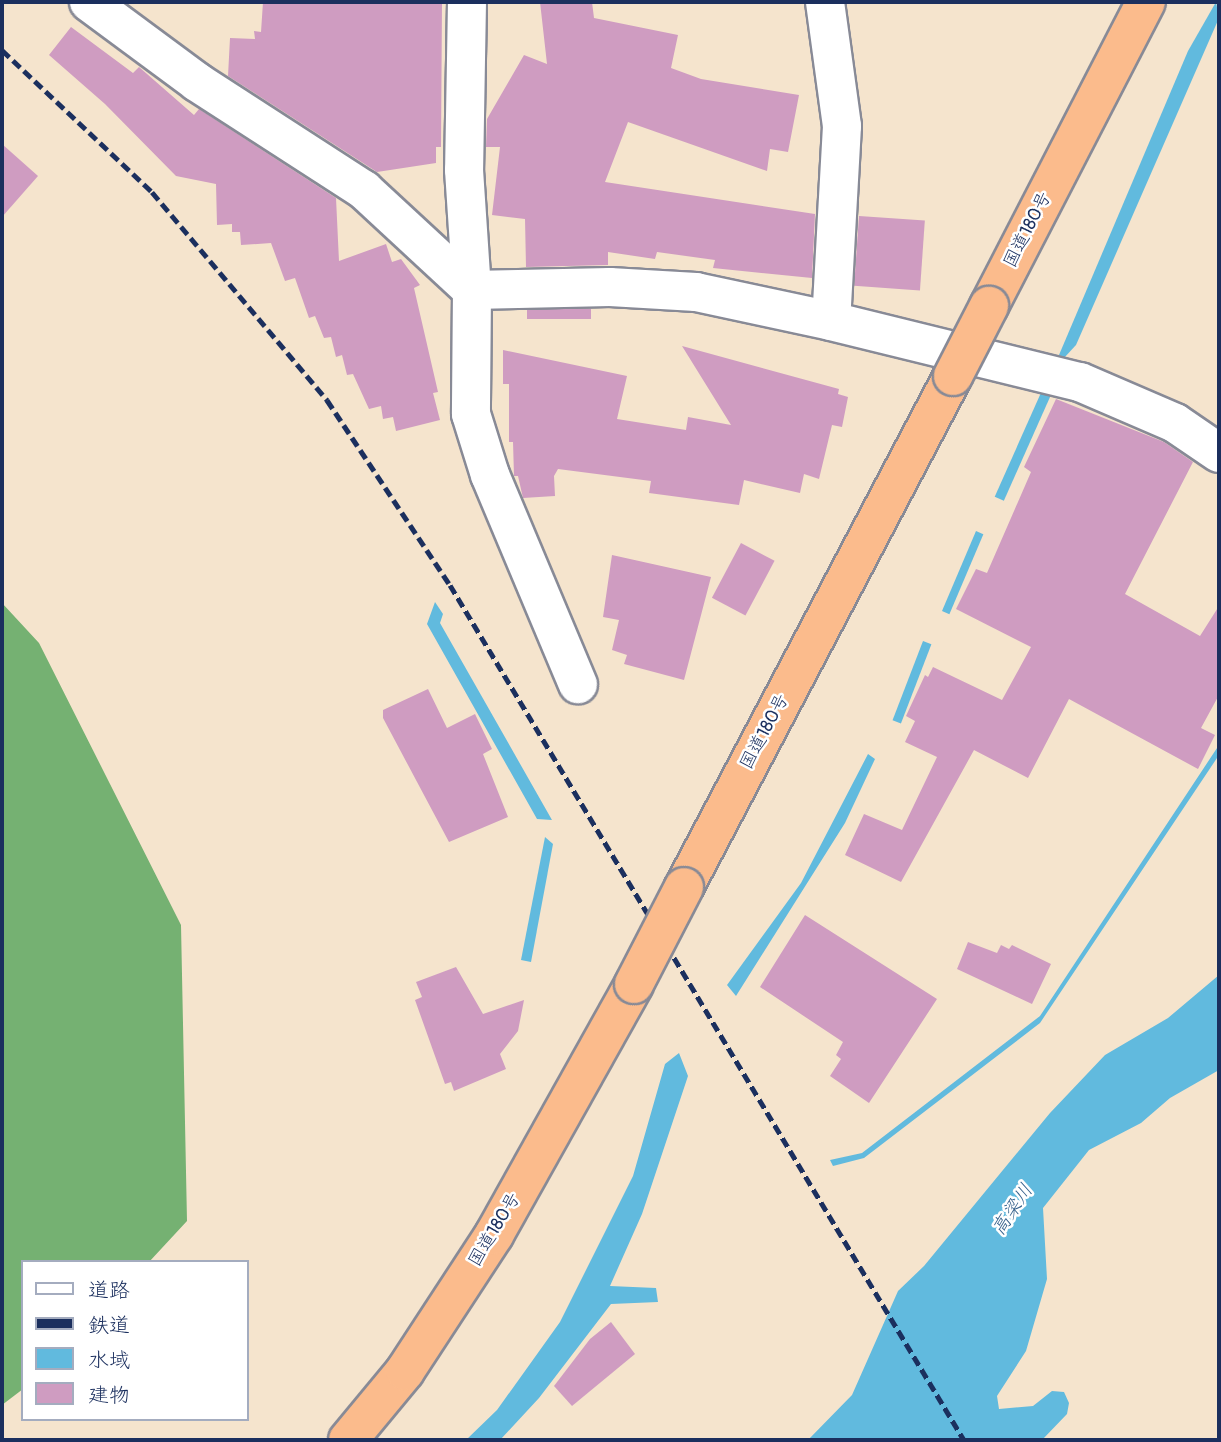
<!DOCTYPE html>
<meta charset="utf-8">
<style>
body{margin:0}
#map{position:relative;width:1221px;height:1442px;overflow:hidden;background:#f5e4cd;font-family:Pangolin,"Klee One",sans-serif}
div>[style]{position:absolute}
.forest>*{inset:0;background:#75b172}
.water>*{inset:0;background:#61bade;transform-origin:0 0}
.building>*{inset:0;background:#cf9cc1;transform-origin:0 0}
.roads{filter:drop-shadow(2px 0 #888a96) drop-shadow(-2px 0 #888a96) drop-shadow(0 2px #888a96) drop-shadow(0 -2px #888a96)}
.minor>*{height:38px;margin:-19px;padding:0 19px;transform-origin:19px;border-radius:19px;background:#fff}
.tertiary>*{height:38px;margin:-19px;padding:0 19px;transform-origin:19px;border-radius:19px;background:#fff}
.trunk>*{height:38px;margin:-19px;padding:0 19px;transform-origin:19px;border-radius:19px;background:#fbbb8c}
.rail>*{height:5px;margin-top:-2.5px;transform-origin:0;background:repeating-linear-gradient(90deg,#1b2f5e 0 10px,transparent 0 15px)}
.bridges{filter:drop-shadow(2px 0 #888a96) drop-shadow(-2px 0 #888a96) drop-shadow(0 2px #888a96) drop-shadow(0 -2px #888a96)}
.trunk-bridge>*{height:38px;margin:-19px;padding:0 19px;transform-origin:19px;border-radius:19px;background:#fbbb8c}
span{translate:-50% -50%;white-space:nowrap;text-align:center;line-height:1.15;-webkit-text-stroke:5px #fff;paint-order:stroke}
.street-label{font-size:18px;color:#1b2f5e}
.water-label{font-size:19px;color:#34608b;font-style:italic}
.frame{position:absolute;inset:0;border:4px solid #1b2f5e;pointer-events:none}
.legend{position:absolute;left:21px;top:1260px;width:228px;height:161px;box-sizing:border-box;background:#fff;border:2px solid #a4acbf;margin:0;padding:9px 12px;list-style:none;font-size:21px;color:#1b2f5e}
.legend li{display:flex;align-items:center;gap:14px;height:35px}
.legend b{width:35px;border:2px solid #a4acbf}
</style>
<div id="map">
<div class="forest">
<i style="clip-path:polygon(2px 603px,39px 643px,181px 925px,187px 1221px,149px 1262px,23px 1262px,23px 1389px,2px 1405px)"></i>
</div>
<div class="water">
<i style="clip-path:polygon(1216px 2px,1219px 18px,1076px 345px,1064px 358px,1059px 355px,1188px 51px)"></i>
<i style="left:1048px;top:377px;width:10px;height:131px;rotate:24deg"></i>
<i style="left:976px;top:531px;width:8px;height:87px;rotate:23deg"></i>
<i style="clip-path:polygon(435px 602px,443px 614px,440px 623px,552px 820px,537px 819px,427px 624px)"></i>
<i style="left:923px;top:641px;width:9px;height:85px;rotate:21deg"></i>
<i style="clip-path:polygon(1219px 745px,1219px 755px,1040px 1023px,864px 1158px,833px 1166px,830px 1160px,862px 1153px,1040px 1016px)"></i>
<i style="clip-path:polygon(868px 754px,875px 759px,845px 823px,736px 996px,727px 985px,801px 883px)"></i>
<i style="clip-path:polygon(545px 837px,553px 844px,531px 962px,521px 960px)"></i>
<i style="clip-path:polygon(1219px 975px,1219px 1070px,1170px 1098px,1141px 1123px,1089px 1150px,1043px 1208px,1047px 1279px,1026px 1351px,997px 1396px,999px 1409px,1033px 1406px,1052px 1391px,1064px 1392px,1069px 1403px,1067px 1414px,1042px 1440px,808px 1440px,852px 1395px,898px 1291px,924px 1266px,1050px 1113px,1105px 1055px,1168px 1018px)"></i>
<i style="clip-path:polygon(679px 1053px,688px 1076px,642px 1214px,610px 1286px,656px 1288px,658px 1302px,611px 1304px,539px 1398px,500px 1440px,466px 1440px,497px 1410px,560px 1322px,633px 1176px,665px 1064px)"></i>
</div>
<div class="building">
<i style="clip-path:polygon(263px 2px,442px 2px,441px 147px,436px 147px,436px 163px,377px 172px,228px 76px,230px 38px,255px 39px,254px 31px,261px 32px)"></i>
<i style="clip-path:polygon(540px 2px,592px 2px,594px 18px,678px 35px,671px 68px,701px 79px,799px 95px,788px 152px,770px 149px,767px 171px,628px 122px,605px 182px,815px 214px,812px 278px,713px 268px,715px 260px,657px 252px,655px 259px,608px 252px,608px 265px,526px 267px,525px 219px,492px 215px,500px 147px,486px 147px,487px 119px,524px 55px,547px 64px)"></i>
<i style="clip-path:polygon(71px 27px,133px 73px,139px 67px,194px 115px,199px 109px,336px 198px,339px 261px,386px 244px,392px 262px,401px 259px,420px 285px,414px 288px,438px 392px,433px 393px,440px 420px,396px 431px,393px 417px,383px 419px,381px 406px,369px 409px,353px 374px,347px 375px,342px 355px,336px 357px,331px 337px,324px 338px,315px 316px,309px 318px,295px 278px,285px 281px,271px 243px,241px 245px,240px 232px,232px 232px,232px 224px,217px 225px,216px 184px,176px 176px,105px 104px,49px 55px)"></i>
<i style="clip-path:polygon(2px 144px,38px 176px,2px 217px)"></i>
<i style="left:859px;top:216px;width:66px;height:70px;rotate:4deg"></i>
<i style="left:591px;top:309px;width:10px;height:64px;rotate:90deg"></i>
<i style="clip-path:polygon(682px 346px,839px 389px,838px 394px,848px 397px,842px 427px,832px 425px,819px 479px,804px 474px,800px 493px,744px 480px,739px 505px,649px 493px,651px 481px,558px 469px,554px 476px,555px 496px,523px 498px,518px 476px,514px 476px,513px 442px,509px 442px,509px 384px,503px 384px,503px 350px,627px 376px,617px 419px,686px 430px,688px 417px,731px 425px)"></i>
<i style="clip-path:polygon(1056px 399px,1164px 442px,1193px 462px,1125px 594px,1200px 636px,1219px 606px,1219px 695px,1201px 728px,1215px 735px,1198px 769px,1069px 699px,1028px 778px,974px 750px,901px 882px,845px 855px,864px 814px,902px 830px,937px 757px,905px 742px,915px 721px,906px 716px,925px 675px,928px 677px,933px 667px,1002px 700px,1031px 647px,956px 609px,976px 569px,987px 573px,1031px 472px,1024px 467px)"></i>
<i style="left:741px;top:543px;width:38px;height:62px;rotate:28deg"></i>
<i style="clip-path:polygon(612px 555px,711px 577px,684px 680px,624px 664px,627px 655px,612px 650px,619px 620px,603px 617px)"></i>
<i style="clip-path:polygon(428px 689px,447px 728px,475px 714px,492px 749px,483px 754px,508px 817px,449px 842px,383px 718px,383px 710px)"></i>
<i style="clip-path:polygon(805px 915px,937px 999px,869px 1103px,830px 1076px,841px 1059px,836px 1055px,843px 1042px,760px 987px)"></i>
<i style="clip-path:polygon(968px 942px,997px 953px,1001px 945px,1009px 949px,1012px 945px,1051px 964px,1032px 1004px,957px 969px)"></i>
<i style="clip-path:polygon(456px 967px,483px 1014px,524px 1000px,518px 1031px,500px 1054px,506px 1069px,454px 1091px,451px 1082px,445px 1084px,415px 1000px,422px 997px,416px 982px)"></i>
<i style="clip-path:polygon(611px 1322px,635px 1354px,572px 1406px,554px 1386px,590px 1339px)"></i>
</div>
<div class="roads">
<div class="minor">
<i style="left:89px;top:2px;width:134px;rotate:36.5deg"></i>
<i style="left:197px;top:82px;width:199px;rotate:32.9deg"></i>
<i style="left:364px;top:190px;width:147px;rotate:42.8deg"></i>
<i style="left:472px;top:290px;width:138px;rotate:-1.2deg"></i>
<i style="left:610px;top:287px;width:86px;rotate:3.3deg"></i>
<i style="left:696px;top:292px;width:138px;rotate:12.1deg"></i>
<i style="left:831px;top:321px;width:256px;rotate:13.8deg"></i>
<i style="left:1080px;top:382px;width:103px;rotate:23.3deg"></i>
<i style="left:1175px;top:423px;width:53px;rotate:34.3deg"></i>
<i style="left:825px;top:2px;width:125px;rotate:82.2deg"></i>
<i style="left:842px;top:126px;width:195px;rotate:93.2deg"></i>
</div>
<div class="tertiary">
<i style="left:467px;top:2px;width:168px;rotate:91deg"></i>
<i style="left:464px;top:170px;width:120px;rotate:86.2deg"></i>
<i style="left:472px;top:290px;width:124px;rotate:90.5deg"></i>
<i style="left:471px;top:414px;width:64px;rotate:72.7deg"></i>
<i style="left:490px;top:475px;width:227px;rotate:67.2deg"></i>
</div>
<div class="trunk">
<i style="left:989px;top:306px;width:342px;rotate:-62.7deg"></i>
<i style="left:684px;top:887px;width:577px;rotate:-62.24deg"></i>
<i style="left:348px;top:1440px;width:89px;rotate:-50.4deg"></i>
<i style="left:405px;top:1371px;width:163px;rotate:-56.8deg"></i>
<i style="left:494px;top:1235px;width:287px;rotate:-60.8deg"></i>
</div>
</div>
<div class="rail">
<i style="left:2px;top:50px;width:207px;rotate:43.4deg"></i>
<i style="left:152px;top:192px;width:272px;rotate:49.9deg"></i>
<i style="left:327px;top:400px;width:222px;rotate:56.4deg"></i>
<i style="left:450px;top:585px;width:998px;rotate:58.99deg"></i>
</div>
<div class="bridges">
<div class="trunk-bridge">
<i style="left:953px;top:376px;width:79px;rotate:-62.8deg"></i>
<i style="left:634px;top:984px;width:109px;rotate:-62.7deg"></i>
</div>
</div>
<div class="street-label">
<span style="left:1028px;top:230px;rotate:-63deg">国道180号</span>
<span style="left:765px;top:732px;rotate:-62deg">国道180号</span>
<span style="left:495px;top:1230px;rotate:-59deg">国道180号</span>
</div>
<div class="water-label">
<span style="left:1013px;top:1210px;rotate:-56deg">高梁川</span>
</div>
<div class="frame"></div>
<ul class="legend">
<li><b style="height:9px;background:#fff"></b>道路</li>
<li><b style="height:9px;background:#1b2f5e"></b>鉄道</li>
<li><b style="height:19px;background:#61bade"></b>水域</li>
<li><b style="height:19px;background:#cf9cc1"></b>建物</li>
</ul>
</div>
